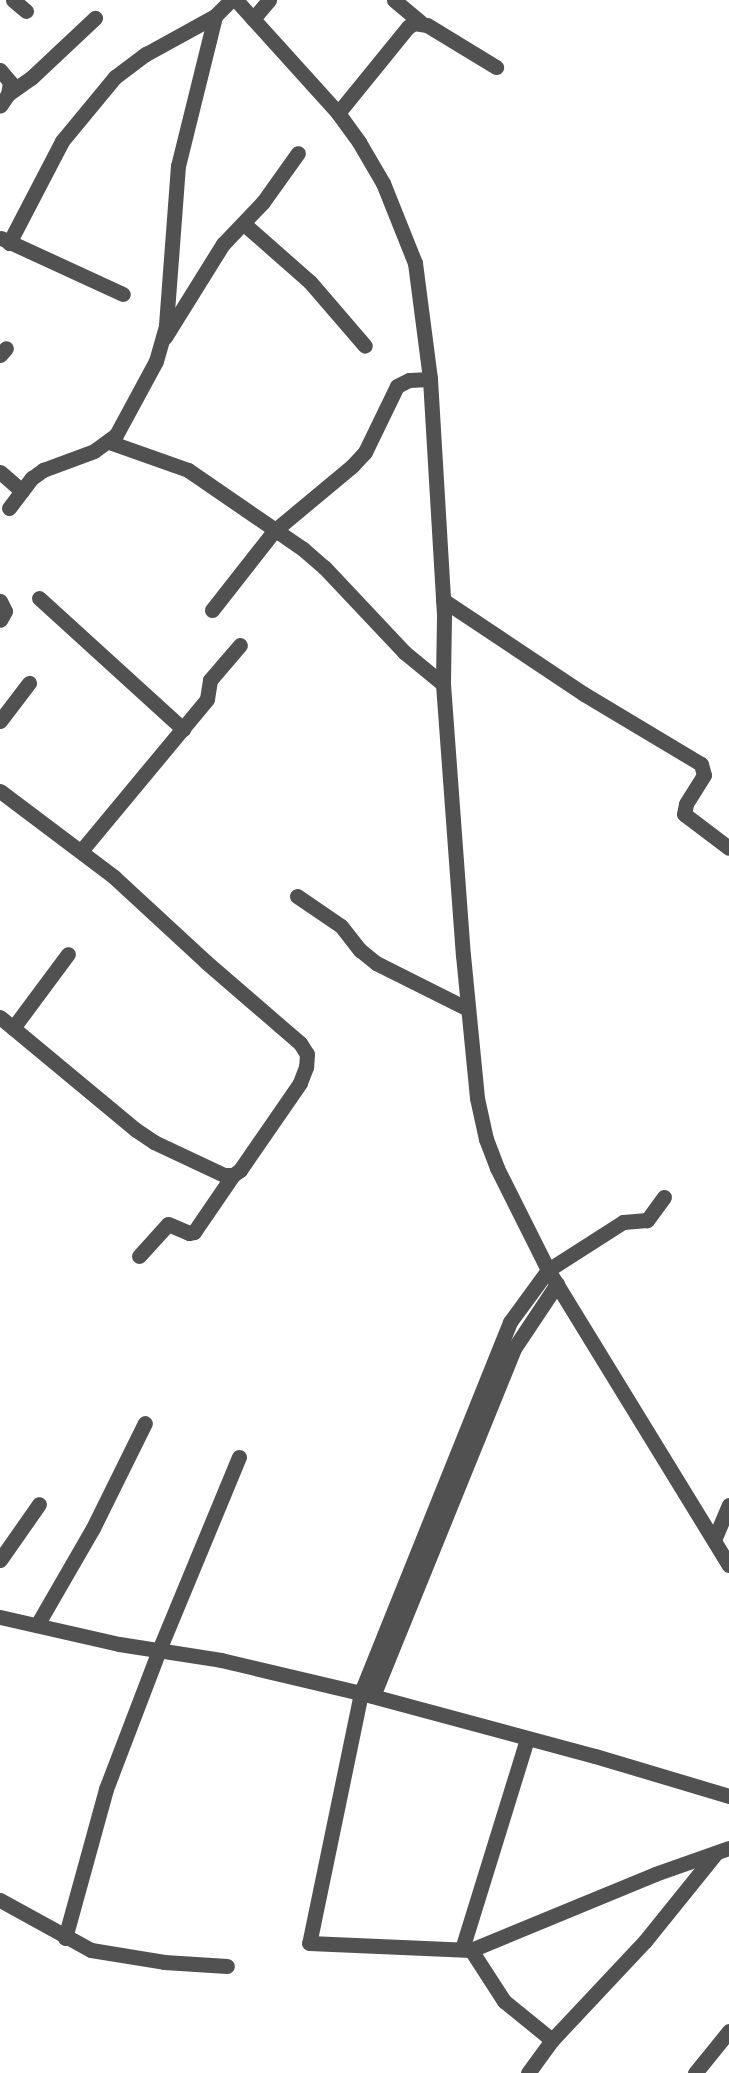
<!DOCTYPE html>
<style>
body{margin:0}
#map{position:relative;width:729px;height:2073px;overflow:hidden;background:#fff;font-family:"Noto Sans",sans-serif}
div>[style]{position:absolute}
.minor>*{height:15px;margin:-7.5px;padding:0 7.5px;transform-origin:7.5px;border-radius:7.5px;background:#515151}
span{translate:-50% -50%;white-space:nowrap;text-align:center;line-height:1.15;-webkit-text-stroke:6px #fff;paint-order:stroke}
</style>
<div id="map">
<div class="minor">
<i style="left:13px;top:0;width:17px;rotate:40deg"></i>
<i style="left:236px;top:0;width:152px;rotate:47.9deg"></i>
<i style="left:338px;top:113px;width:36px;rotate:54deg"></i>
<i style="left:359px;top:142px;width:48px;rotate:59.7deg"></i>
<i style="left:383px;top:183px;width:86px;rotate:68.2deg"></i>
<i style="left:415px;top:263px;width:117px;rotate:82.6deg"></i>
<i style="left:430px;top:379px;width:238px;rotate:86.6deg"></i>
<i style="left:444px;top:617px;width:67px;rotate:90.9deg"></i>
<i style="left:443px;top:684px;width:272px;rotate:85.8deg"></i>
<i style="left:463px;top:955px;width:144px;rotate:84.4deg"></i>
<i style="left:477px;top:1098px;width:42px;rotate:77.6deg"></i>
<i style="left:486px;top:1139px;width:31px;rotate:69deg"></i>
<i style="left:497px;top:1168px;width:114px;rotate:63.4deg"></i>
<i style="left:548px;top:1270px;width:346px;rotate:58.5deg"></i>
<i style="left:394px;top:0;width:34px;rotate:40deg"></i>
<i style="left:253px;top:19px;width:25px;rotate:-50deg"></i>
<i style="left:0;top:70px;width:16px;rotate:50deg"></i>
<i style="left:10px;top:82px;width:12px;rotate:99deg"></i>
<i style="left:8px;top:94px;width:14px;rotate:124deg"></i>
<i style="left:8px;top:94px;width:28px;rotate:-35deg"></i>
<i style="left:31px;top:78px;width:88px;rotate:-43.2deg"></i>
<i style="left:338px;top:113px;width:111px;rotate:-50.9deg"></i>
<i style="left:408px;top:27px;width:7px;rotate:-34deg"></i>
<i style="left:414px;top:23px;width:13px;rotate:9deg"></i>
<i style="left:427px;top:25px;width:81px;rotate:31.3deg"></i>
<i style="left:244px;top:224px;width:88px;rotate:41.3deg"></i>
<i style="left:310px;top:282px;width:84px;rotate:49.3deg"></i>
<i style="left:1px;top:238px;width:134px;rotate:24.7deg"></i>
<i style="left:9px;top:243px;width:115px;rotate:-62.5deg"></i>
<i style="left:62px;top:141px;width:83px;rotate:-50.4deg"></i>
<i style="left:115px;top:77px;width:39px;rotate:-37deg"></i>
<i style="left:146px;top:54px;width:79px;rotate:-28.8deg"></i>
<i style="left:215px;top:16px;width:23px;rotate:-45deg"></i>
<i style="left:165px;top:337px;width:110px;rotate:-58.1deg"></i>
<i style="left:223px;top:244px;width:58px;rotate:-46.4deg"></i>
<i style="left:263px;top:202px;width:60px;rotate:-54.5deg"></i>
<i style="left:0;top:355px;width:9px;rotate:-49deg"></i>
<i style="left:109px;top:442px;width:84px;rotate:19.5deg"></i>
<i style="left:188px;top:470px;width:140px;rotate:34.5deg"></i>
<i style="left:303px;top:549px;width:28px;rotate:41deg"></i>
<i style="left:324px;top:567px;width:117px;rotate:46.7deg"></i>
<i style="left:404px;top:652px;width:50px;rotate:39.4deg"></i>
<i style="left:0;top:472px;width:29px;rotate:41deg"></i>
<i style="left:9px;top:508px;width:38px;rotate:-53deg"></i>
<i style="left:32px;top:478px;width:14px;rotate:-36deg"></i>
<i style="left:43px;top:470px;width:54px;rotate:-20.4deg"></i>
<i style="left:94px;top:451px;width:27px;rotate:-36deg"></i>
<i style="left:116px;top:435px;width:84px;rotate:-61.6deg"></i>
<i style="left:156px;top:361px;width:37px;rotate:-74deg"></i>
<i style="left:166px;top:325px;width:159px;rotate:-85.7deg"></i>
<i style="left:178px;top:166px;width:154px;rotate:-76.1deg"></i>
<i style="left:39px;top:598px;width:195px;rotate:42.3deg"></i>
<i style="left:443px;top:600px;width:169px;rotate:33.7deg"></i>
<i style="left:584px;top:694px;width:136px;rotate:30.9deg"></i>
<i style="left:701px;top:764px;width:11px;rotate:75deg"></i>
<i style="left:704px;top:775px;width:34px;rotate:122deg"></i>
<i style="left:686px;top:804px;width:10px;rotate:101deg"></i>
<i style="left:684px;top:814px;width:56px;rotate:37.1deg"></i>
<i style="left:0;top:601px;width:11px;rotate:63deg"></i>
<i style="left:5px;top:611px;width:10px;rotate:119deg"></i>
<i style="left:212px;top:610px;width:100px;rotate:-51.9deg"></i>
<i style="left:274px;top:531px;width:102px;rotate:-39.8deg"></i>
<i style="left:352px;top:466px;width:19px;rotate:-47deg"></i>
<i style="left:365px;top:452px;width:73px;rotate:-64.1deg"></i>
<i style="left:397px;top:386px;width:13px;rotate:-27deg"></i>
<i style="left:409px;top:380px;width:21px;rotate:-3deg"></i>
<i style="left:0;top:721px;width:48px;rotate:-52.7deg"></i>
<i style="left:0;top:791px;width:143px;rotate:37deg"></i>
<i style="left:114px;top:877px;width:125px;rotate:42.7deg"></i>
<i style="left:206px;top:962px;width:124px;rotate:40.8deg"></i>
<i style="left:300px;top:1043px;width:13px;rotate:58deg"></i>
<i style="left:307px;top:1054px;width:13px;rotate:94deg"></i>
<i style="left:306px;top:1067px;width:17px;rotate:111deg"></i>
<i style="left:300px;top:1083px;width:106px;rotate:124.6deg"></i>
<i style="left:240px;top:1170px;width:9px;rotate:144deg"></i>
<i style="left:233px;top:1175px;width:9px;rotate:180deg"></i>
<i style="left:224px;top:1175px;width:77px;rotate:-154.8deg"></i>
<i style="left:154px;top:1142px;width:22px;rotate:-146deg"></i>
<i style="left:136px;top:1130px;width:177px;rotate:-140.3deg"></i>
<i style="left:81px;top:851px;width:197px;rotate:-50.3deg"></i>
<i style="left:207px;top:699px;width:19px;rotate:-81deg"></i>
<i style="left:210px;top:680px;width:46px;rotate:-49.4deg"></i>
<i style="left:297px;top:896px;width:53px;rotate:34.3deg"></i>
<i style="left:341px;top:926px;width:31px;rotate:52deg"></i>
<i style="left:360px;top:950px;width:21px;rotate:39deg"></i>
<i style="left:376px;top:963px;width:103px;rotate:26.6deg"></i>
<i style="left:13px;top:1028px;width:92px;rotate:-53.4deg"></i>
<i style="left:664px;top:1197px;width:29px;rotate:126deg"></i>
<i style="left:647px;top:1220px;width:24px;rotate:175deg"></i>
<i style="left:623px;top:1222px;width:89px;rotate:147.4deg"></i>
<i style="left:548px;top:1270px;width:64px;rotate:126.2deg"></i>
<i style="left:510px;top:1322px;width:400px;rotate:111.9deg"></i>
<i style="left:361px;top:1693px;width:255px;rotate:101.7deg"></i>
<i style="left:309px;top:1943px;width:162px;rotate:2.5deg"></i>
<i style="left:471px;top:1950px;width:199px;rotate:-22.4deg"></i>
<i style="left:655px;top:1874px;width:78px;rotate:-19.4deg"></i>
<i style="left:139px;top:1256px;width:43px;rotate:-47.8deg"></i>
<i style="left:168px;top:1224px;width:23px;rotate:23deg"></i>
<i style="left:189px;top:1233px;width:5px;rotate:-11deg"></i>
<i style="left:194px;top:1232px;width:69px;rotate:-55.6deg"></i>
<i style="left:714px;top:1540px;width:38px;rotate:-67deg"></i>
<i style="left:0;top:1560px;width:68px;rotate:-55.1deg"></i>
<i style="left:0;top:1617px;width:122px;rotate:12.8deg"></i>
<i style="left:119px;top:1644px;width:103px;rotate:8.9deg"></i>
<i style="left:221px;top:1660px;width:144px;rotate:13.3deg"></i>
<i style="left:361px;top:1693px;width:242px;rotate:15.1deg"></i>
<i style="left:595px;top:1756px;width:140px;rotate:16.6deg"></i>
<i style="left:37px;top:1625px;width:112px;rotate:-60deg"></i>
<i style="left:93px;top:1528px;width:117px;rotate:-63.7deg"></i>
<i style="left:373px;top:1696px;width:377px;rotate:-67.9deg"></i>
<i style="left:515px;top:1347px;width:76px;rotate:-56.3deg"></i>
<i style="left:0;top:1900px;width:104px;rotate:28.8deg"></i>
<i style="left:91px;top:1950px;width:74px;rotate:9.3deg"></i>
<i style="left:164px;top:1962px;width:63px;rotate:3.6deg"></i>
<i style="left:65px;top:1938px;width:155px;rotate:-74.6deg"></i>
<i style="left:106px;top:1789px;width:149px;rotate:-69.1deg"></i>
<i style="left:159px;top:1650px;width:209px;rotate:-67.5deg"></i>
<i style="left:462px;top:1949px;width:220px;rotate:-72.8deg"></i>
<i style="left:471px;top:1950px;width:61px;rotate:57.1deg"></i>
<i style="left:504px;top:2001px;width:62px;rotate:39.1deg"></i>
<i style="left:552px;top:2040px;width:136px;rotate:-46.8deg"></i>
<i style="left:645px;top:1941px;width:113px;rotate:-51.1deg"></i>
<i style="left:528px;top:2073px;width:41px;rotate:-54deg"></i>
<i style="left:695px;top:2073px;width:54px;rotate:-51deg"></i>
</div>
</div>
